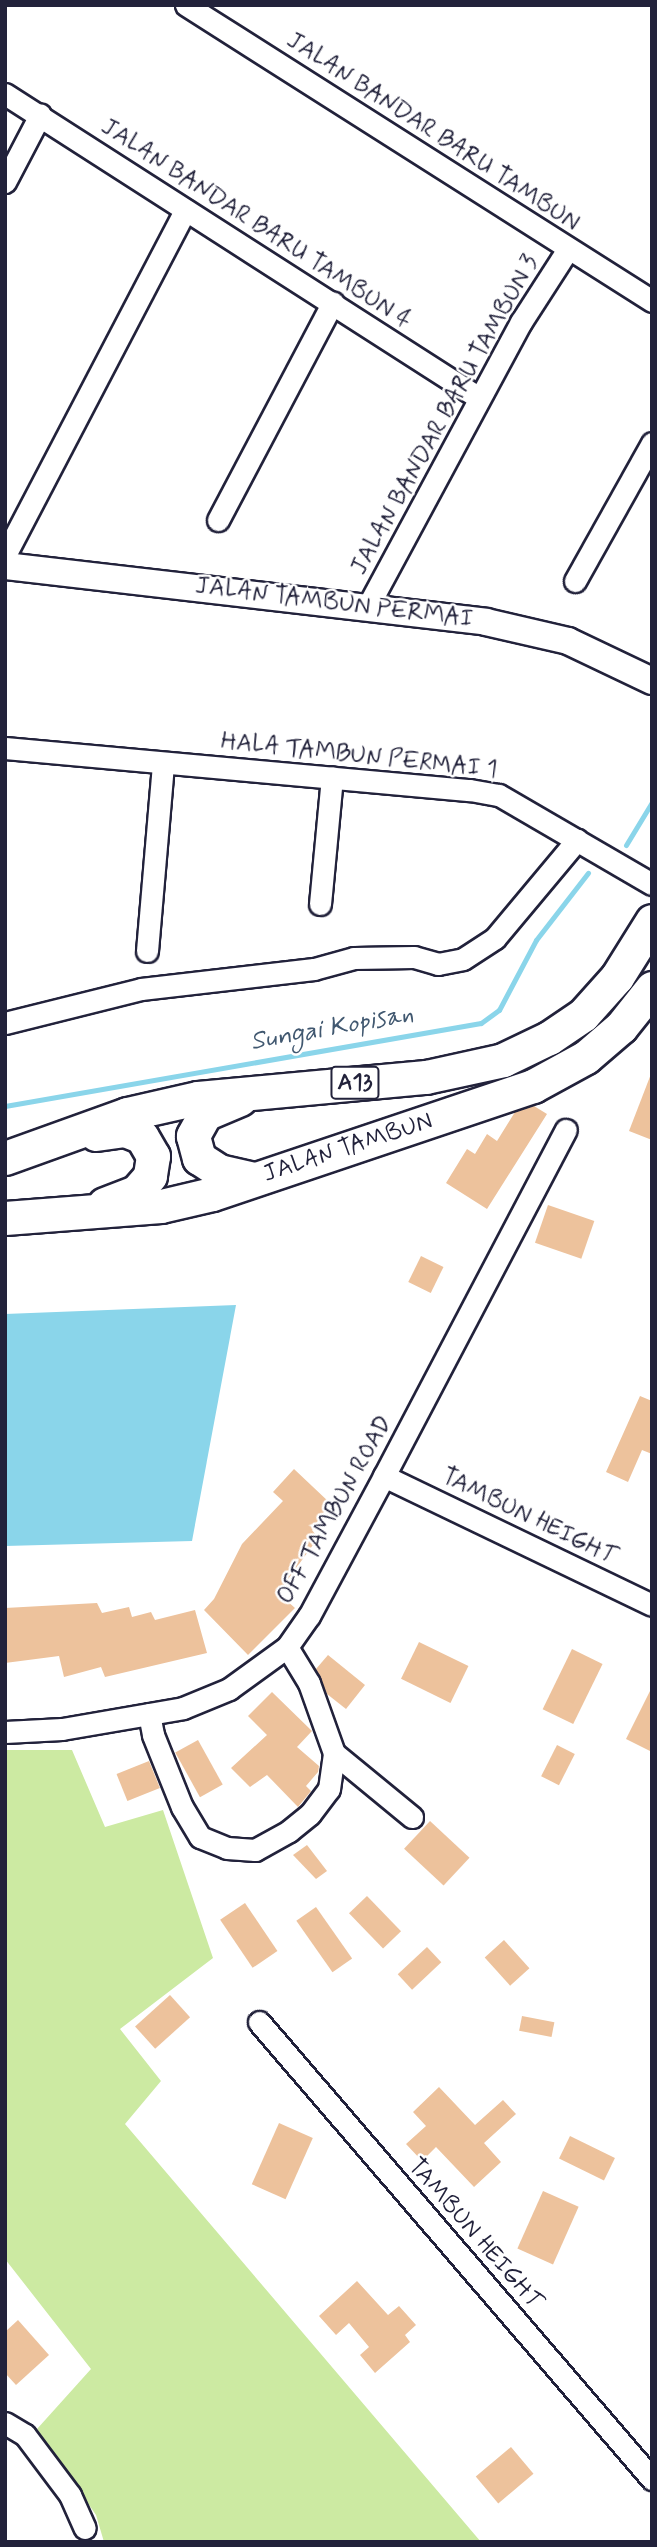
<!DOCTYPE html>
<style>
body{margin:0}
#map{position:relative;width:657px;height:2547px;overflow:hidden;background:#fff;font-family:Mynerve,sans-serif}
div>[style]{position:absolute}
.green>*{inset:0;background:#cceaa2}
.water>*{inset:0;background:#8ad5ea}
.stream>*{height:5px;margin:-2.5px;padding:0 2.5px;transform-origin:2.5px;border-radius:2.5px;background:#8ad5ea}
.building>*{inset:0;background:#edc29c;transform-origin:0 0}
.roads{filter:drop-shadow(2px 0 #22223b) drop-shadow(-2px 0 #22223b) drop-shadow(0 2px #22223b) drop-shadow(0 -2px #22223b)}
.minor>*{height:21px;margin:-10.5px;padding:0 10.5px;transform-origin:10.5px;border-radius:10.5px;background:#fff}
.tertiary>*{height:26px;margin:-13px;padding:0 13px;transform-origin:13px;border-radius:13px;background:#fff}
.primary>*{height:33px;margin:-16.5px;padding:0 16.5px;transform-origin:16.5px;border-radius:16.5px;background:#fff}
span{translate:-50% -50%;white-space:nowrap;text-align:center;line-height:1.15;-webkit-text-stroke:5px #fff;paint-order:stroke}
.shield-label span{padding:2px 5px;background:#fff;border:2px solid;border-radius:5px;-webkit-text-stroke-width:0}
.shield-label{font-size:23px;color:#22223b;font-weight:700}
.street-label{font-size:24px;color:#22223b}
.water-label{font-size:26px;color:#415870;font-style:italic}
.frame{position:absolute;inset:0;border:7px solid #22223b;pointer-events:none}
</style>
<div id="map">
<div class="green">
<i style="clip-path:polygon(5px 1750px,72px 1750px,105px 1827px,163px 1810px,213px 1958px,120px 2029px,161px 2081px,125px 2124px,481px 2542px,104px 2542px,96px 2515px,37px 2429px,91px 2369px,5px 2259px)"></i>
</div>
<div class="water">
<i style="clip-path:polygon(236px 1305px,192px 1541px,5px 1546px,5px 1314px)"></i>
</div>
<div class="stream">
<i style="left:626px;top:845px;width:50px;rotate:-58.8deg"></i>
<i style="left:5px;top:1106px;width:483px;rotate:-9.9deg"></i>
<i style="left:481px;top:1023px;width:22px;rotate:-36deg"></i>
<i style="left:499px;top:1010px;width:79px;rotate:-62.1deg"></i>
<i style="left:536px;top:940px;width:85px;rotate:-52.2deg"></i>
</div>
<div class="building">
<i style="clip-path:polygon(651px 1074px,652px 1074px,652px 1140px,629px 1131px)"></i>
<i style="clip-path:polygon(534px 1106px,547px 1114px,487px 1209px,446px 1183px,467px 1149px,475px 1154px,487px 1134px,497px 1141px,515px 1112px)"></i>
<i style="left:548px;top:1205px;width:49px;height:40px;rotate:19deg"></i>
<i style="left:421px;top:1256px;width:25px;height:29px;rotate:26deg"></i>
<i style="clip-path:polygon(640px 1396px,652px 1401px,652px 1454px,642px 1450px,628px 1482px,606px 1472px)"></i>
<i style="clip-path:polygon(294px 1469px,330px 1503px,312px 1530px,318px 1538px,278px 1593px,295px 1608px,248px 1655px,204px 1610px,214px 1599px,242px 1544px,283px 1501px,273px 1492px)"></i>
<i style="clip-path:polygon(97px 1603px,102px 1613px,129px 1607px,132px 1617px,151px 1612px,155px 1620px,195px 1610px,207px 1653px,105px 1677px,101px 1667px,64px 1677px,59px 1656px,5px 1663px,5px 1608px)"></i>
<i style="left:419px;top:1642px;width:55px;height:41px;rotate:26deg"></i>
<i style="left:572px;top:1649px;width:34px;height:67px;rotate:26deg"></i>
<i style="clip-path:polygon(328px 1655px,365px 1685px,346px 1709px,327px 1694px,316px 1669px)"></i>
<i style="clip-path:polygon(652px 1687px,652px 1752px,626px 1739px)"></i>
<i style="clip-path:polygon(272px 1692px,312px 1731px,297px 1747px,319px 1766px,318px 1772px,306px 1786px,311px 1791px,298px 1807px,267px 1775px,250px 1787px,231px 1768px,267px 1735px,248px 1716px)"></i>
<i style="left:198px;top:1740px;width:51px;height:26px;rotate:61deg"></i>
<i style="left:557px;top:1745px;width:20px;height:35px;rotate:27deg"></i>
<i style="left:149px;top:1761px;width:29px;height:35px;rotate:68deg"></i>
<i style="left:430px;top:1821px;width:54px;height:38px;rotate:43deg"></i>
<i style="clip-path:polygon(307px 1845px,327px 1871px,316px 1879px,293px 1855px)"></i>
<i style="left:367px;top:1896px;width:49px;height:25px;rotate:46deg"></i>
<i style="left:245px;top:1903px;width:58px;height:30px;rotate:56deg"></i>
<i style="left:316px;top:1907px;width:63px;height:24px;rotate:55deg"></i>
<i style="left:504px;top:1940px;width:38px;height:26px;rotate:48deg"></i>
<i style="left:427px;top:1947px;width:21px;height:40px;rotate:47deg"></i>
<i style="left:170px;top:1995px;width:30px;height:47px;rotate:48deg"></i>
<i style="left:522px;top:2016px;width:33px;height:15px;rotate:11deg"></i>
<i style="clip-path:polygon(439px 2087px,475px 2125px,503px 2100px,516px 2114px,484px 2143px,501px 2162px,474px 2187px,436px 2147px,422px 2161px,406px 2144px,426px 2126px,413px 2112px)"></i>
<i style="left:279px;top:2123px;width:37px;height:67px;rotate:24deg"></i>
<i style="left:570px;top:2136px;width:50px;height:25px;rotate:26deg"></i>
<i style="left:543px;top:2191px;width:39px;height:63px;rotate:24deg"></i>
<i style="clip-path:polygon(357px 2281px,388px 2315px,399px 2306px,416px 2325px,405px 2335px,410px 2342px,375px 2373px,360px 2355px,369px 2347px,349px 2323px,336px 2335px,319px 2316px)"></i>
<i style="clip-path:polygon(18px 2320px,49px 2355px,16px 2385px,5px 2373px,5px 2332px)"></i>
<i style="left:511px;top:2447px;width:35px;height:46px;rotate:50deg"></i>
</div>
<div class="roads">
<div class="minor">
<i style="left:186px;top:5px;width:552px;rotate:32.42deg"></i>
<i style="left:5px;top:94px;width:563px;rotate:32.67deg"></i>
<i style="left:5px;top:182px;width:76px;rotate:-62.4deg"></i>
<i style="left:218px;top:520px;width:246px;rotate:-62.2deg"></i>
<i style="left:5px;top:555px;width:389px;rotate:-62.4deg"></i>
<i style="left:575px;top:581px;width:158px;rotate:-60.8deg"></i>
<i style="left:368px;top:606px;width:323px;rotate:-61.7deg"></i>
<i style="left:521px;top:322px;width:87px;rotate:-57.2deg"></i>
<i style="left:5px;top:748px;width:467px;rotate:5.2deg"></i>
<i style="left:470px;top:790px;width:29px;rotate:10deg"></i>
<i style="left:499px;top:795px;width:177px;rotate:30.2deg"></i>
<i style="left:320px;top:904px;width:127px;rotate:-84.6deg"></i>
<i style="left:147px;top:951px;width:188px;rotate:-85.1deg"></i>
<i style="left:5px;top:1023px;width:140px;rotate:-14deg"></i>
<i style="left:141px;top:989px;width:174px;rotate:-6.6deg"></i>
<i style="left:314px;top:969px;width:41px;rotate:-15.4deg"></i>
<i style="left:354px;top:958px;width:60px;rotate:-1deg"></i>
<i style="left:414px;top:957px;width:25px;rotate:16deg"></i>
<i style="left:438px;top:964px;width:25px;rotate:-11deg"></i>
<i style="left:463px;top:959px;width:38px;rotate:-33deg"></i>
<i style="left:495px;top:938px;width:128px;rotate:-50.1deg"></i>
<i style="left:384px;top:1476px;width:297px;rotate:25.7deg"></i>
<i style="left:149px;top:1714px;width:21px;rotate:79deg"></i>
<i style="left:153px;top:1735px;width:78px;rotate:68.1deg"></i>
<i style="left:182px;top:1807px;width:35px;rotate:59deg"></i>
<i style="left:200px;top:1837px;width:29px;rotate:22deg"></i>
<i style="left:227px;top:1848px;width:28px;rotate:4deg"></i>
<i style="left:255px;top:1850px;width:39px;rotate:-29deg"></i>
<i style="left:289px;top:1831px;width:27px;rotate:-39deg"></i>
<i style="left:310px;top:1814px;width:31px;rotate:-53deg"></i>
<i style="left:329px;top:1789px;width:36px;rotate:-82deg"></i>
<i style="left:334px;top:1753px;width:74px;rotate:-109.7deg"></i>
<i style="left:309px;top:1683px;width:42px;rotate:-121.4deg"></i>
<i style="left:5px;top:1732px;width:57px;rotate:-3deg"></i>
<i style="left:62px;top:1729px;width:123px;rotate:-9.8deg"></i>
<i style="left:183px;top:1708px;width:50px;rotate:-22.4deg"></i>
<i style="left:229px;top:1689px;width:72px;rotate:-35.9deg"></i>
<i style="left:287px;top:1647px;width:38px;rotate:-55deg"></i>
<i style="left:309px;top:1616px;width:159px;rotate:-61.8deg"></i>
<i style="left:384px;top:1476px;width:391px;rotate:-62.3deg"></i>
<i style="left:334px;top:1753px;width:101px;rotate:39.4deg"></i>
<i style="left:259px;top:2022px;width:603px;rotate:49.31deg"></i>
<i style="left:5px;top:2423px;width:23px;rotate:31deg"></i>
<i style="left:25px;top:2435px;width:75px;rotate:53.1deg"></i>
<i style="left:70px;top:2495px;width:36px;rotate:66deg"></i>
</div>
<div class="tertiary">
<i style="left:5px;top:566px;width:484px;rotate:6.6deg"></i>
<i style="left:486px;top:622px;width:84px;rotate:13deg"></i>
<i style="left:568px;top:641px;width:93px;rotate:25.5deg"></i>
</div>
<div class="primary">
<i style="left:240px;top:1099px;width:38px;rotate:157deg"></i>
<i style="left:205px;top:1114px;width:25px;rotate:119deg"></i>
<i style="left:193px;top:1136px;width:23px;rotate:75deg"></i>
<i style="left:199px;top:1158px;width:24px;rotate:33deg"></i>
<i style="left:219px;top:1171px;width:35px;rotate:13deg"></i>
<i style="left:96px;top:1134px;width:29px;rotate:-8deg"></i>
<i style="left:125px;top:1130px;width:18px;rotate:22deg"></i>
<i style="left:142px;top:1137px;width:22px;rotate:60deg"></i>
<i style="left:153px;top:1156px;width:20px;rotate:99deg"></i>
<i style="left:150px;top:1176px;width:21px;rotate:131deg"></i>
<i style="left:136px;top:1192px;width:34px;rotate:159deg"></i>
<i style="left:5px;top:1158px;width:130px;rotate:-19.8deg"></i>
<i style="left:127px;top:1114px;width:73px;rotate:-12.7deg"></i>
<i style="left:198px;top:1098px;width:229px;rotate:-5.3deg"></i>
<i style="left:426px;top:1077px;width:79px;rotate:-12.4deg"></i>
<i style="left:503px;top:1060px;width:51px;rotate:-25.6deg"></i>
<i style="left:549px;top:1038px;width:41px;rotate:-34.1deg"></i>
<i style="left:583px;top:1015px;width:51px;rotate:-48.2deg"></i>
<i style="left:617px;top:977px;width:66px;rotate:-58deg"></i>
<i style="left:5px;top:1218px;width:156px;rotate:-4.4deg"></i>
<i style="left:161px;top:1206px;width:52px;rotate:-13.2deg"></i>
<i style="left:212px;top:1194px;width:339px;rotate:-18.6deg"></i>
<i style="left:533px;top:1086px;width:60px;rotate:-28.7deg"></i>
<i style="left:586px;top:1057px;width:46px;rotate:-40.6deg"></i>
<i style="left:621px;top:1027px;width:50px;rotate:-51.5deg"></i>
</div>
</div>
<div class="shield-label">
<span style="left:355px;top:1083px">A13</span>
</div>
<div class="street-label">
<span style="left:433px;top:132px;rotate:33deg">JALAN BANDAR BARU TAMBUN</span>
<span style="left:256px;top:224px;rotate:33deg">JALAN BANDAR BARU TAMBUN 4</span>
<span style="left:445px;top:415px;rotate:-61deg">JALAN BANDAR BARU TAMBUN 3</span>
<span style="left:334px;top:603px;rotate:7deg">JALAN TAMBUN PERMAI</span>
<span style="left:359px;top:756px;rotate:6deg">HALA TAMBUN PERMAI 1</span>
<span style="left:348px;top:1148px;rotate:-18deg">JALAN TAMBUN</span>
<span style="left:335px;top:1510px;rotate:-61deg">OFF TAMBUN ROAD</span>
<span style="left:529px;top:1517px;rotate:26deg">TAMBUN HEIGHT</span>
<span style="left:475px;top:2234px;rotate:49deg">TAMBUN HEIGHT</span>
</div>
<div class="water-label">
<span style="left:332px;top:1029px;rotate:-10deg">Sungai Kopisan</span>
</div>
<div class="frame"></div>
</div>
